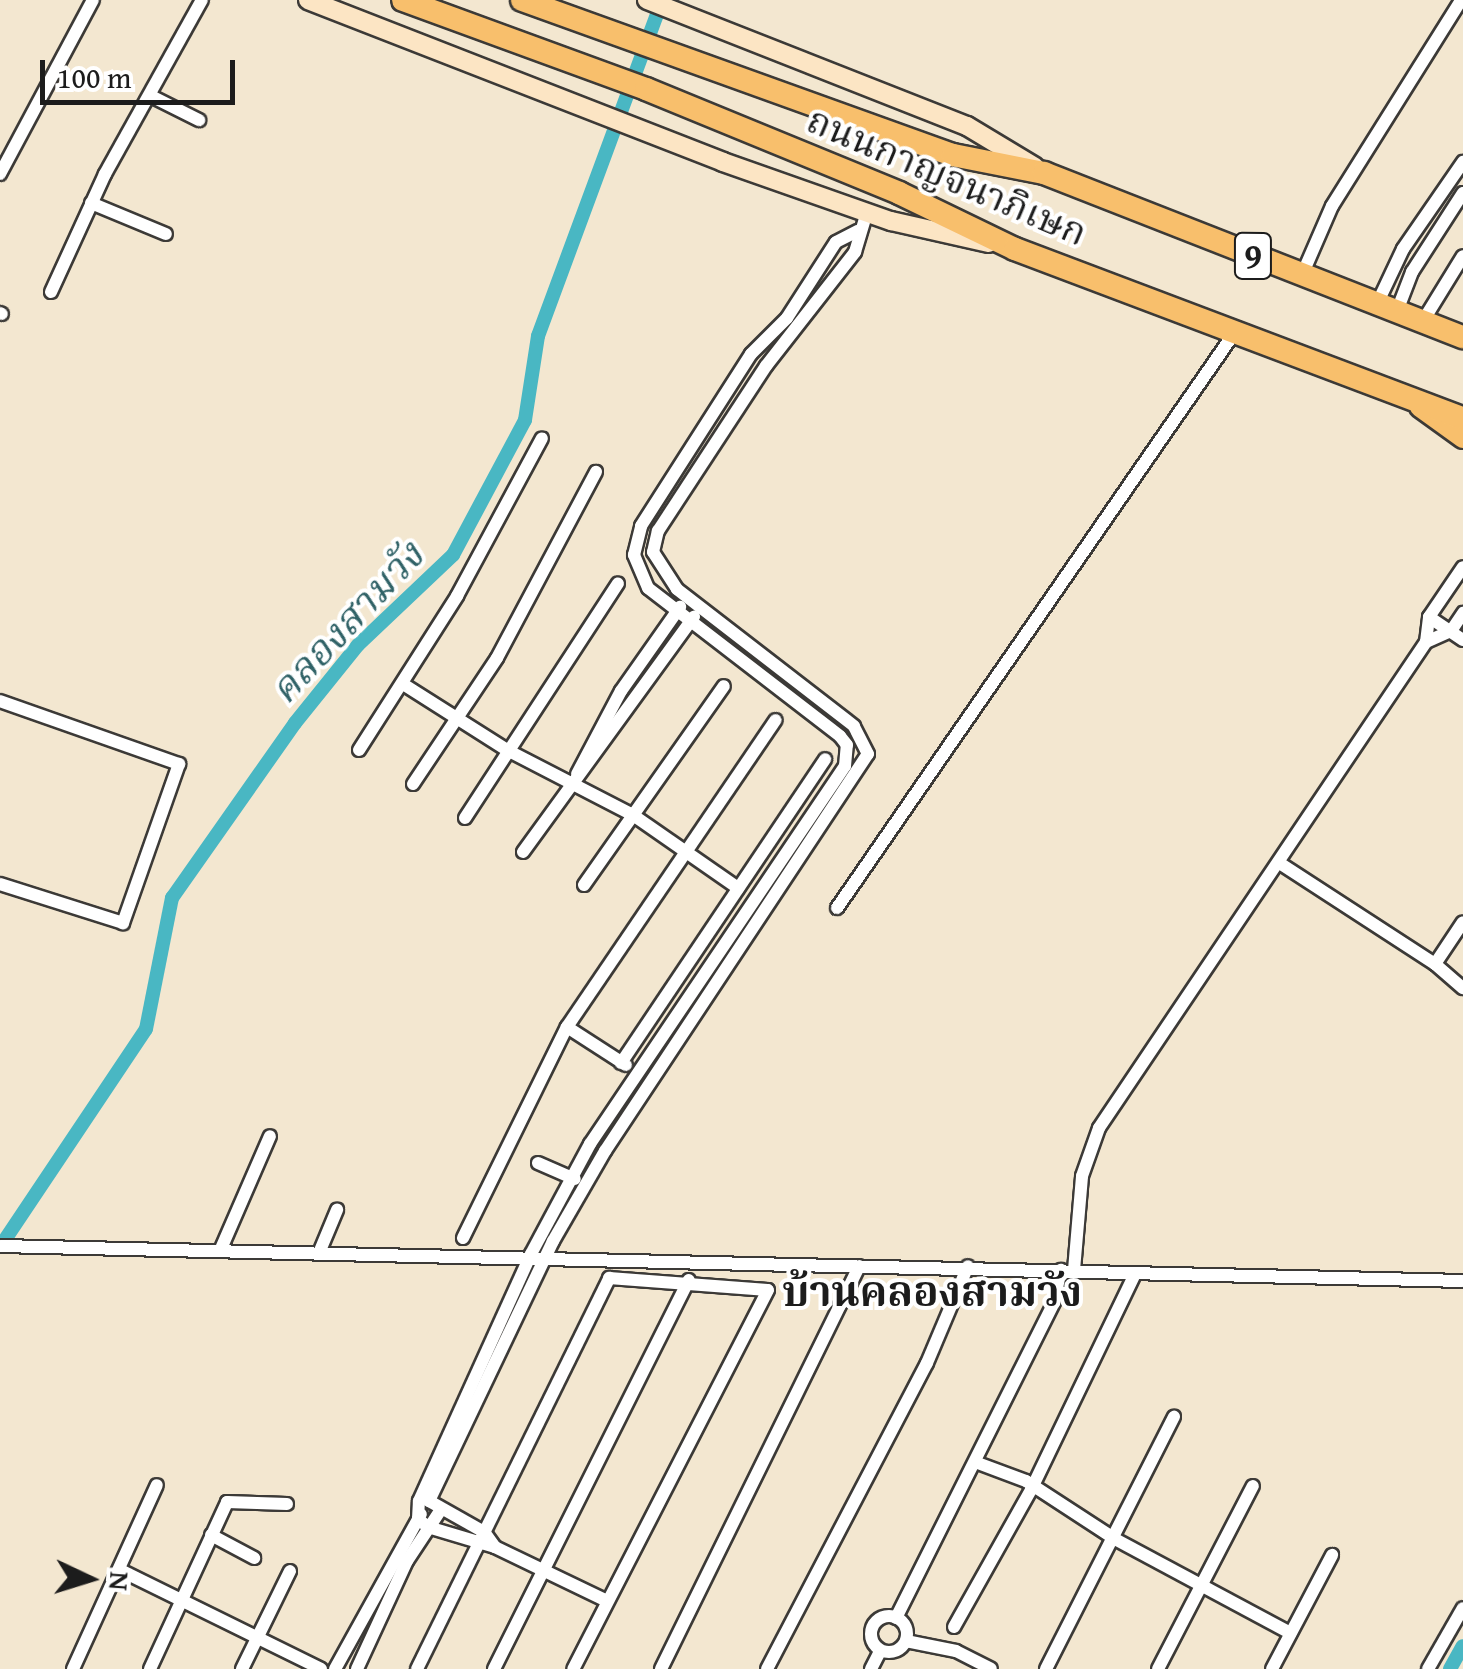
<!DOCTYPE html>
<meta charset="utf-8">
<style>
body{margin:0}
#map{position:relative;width:1463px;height:1669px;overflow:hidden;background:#f3e7d0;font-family:"Gentium Book Plus","Noto Serif Thai",serif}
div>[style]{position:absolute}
.canal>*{height:14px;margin:-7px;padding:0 7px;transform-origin:7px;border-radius:7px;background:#49b7c3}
.roads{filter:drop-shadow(2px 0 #3c3a37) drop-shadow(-2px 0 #3c3a37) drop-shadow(0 2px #3c3a37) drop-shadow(0 -2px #3c3a37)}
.street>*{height:12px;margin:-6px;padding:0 6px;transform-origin:6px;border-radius:6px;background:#fff}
.street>.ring{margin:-6px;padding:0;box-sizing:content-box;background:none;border:12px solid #fff;border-radius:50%}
.secondary>*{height:18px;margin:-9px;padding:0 9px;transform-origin:9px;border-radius:9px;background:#fce5c4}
.primary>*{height:20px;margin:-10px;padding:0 10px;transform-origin:10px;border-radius:10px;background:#f8bf6c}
.highway>*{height:22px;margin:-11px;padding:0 11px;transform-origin:11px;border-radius:11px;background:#f8bf6c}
span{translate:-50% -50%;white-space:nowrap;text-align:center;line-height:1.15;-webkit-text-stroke:8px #fff;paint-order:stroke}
.shield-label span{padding:2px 8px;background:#fff;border:2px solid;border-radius:8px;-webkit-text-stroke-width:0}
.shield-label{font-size:35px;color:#1c1c1c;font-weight:700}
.street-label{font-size:38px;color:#1c1c1c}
.water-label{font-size:40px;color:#306267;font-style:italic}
.quarter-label{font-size:42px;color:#1c1c1c;font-weight:700}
.north{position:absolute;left:40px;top:1529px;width:100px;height:100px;-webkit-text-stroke:8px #fff;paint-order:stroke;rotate:94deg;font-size:28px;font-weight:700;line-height:40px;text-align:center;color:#1c1c1c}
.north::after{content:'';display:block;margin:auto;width:35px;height:45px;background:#1c1c1c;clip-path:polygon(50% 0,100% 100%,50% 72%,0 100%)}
.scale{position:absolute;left:40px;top:60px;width:195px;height:45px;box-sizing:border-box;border:5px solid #1c1c1c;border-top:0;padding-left:12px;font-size:30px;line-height:35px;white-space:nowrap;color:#1c1c1c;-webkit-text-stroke:8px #fff;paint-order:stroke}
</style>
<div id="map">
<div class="canal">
<i style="left:0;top:1247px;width:262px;rotate:-56.2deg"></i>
<i style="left:146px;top:1029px;width:134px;rotate:-78.8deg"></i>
<i style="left:172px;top:898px;width:214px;rotate:-54.9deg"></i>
<i style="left:295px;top:723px;width:100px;rotate:-51.1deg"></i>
<i style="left:358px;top:645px;width:131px;rotate:-43.5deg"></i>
<i style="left:453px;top:555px;width:153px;rotate:-61.9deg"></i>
<i style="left:525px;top:420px;width:85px;rotate:-81.2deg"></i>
<i style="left:538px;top:336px;width:358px;rotate:-69.7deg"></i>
<i style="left:1450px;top:1669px;width:26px;rotate:-61deg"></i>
</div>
<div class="roads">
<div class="street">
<i style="left:151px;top:96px;width:54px;rotate:26.6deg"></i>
<i style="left:0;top:174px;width:197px;rotate:-61.9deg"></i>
<i style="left:91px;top:203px;width:81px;rotate:22.5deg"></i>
<i style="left:1302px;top:275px;width:75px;rotate:-66.5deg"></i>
<i style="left:1332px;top:206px;width:243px;rotate:-57.9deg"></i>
<i style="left:51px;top:292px;width:130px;rotate:-65.4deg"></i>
<i style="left:105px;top:174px;width:199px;rotate:-60.9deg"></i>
<i style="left:1377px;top:304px;width:61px;rotate:-64.7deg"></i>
<i style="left:1403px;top:249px;width:106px;rotate:-55.4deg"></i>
<i style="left:1397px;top:311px;width:42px;rotate:-69deg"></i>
<i style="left:1412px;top:272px;width:94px;rotate:-57.2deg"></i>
<i style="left:0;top:313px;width:2px;rotate:27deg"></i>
<i style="left:1423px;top:321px;width:76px;rotate:-58.4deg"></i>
<i style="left:1429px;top:617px;width:41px;rotate:34.1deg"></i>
<i style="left:1426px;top:642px;width:27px;rotate:-24deg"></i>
<i style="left:1451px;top:631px;width:22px;rotate:-56deg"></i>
<i style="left:403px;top:684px;width:123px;rotate:32.4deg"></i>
<i style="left:507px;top:750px;width:142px;rotate:27.3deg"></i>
<i style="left:633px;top:815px;width:128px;rotate:34.8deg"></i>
<i style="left:0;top:701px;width:190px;rotate:19.4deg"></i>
<i style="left:179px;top:764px;width:169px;rotate:109.4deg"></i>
<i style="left:123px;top:923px;width:129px;rotate:-162.4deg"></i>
<i style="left:359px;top:750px;width:183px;rotate:-57.5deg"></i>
<i style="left:457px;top:596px;width:179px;rotate:-61.7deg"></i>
<i style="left:577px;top:774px;width:94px;rotate:-62.1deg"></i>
<i style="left:621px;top:691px;width:103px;rotate:-54.9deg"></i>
<i style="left:413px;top:784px;width:151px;rotate:-56.3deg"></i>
<i style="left:497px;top:658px;width:211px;rotate:-62deg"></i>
<i style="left:465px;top:818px;width:280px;rotate:-56.9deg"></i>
<i style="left:523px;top:852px;width:291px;rotate:-54deg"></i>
<i style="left:1281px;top:864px;width:184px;rotate:33deg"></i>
<i style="left:1435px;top:964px;width:50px;rotate:-56.3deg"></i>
<i style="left:584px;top:885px;width:243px;rotate:-54.9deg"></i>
<i style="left:837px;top:908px;width:704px;rotate:-55.36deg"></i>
<i style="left:1435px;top:964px;width:37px;rotate:41deg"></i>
<i style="left:567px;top:1027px;width:70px;rotate:32.8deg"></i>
<i style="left:621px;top:1063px;width:366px;rotate:-56.1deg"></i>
<i style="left:538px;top:1163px;width:40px;rotate:23.4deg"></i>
<i style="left:463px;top:1238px;width:235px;rotate:-63.8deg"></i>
<i style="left:567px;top:1027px;width:371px;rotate:-55.8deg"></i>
<i style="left:0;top:1246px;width:1463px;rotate:1.37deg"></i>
<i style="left:220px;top:1251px;width:125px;rotate:-66.5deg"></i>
<i style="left:319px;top:1253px;width:47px;rotate:-67.3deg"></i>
<i style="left:1074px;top:1270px;width:94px;rotate:-85.1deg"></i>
<i style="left:1082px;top:1176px;width:51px;rotate:-70.5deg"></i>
<i style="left:1099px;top:1128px;width:586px;rotate:-56.07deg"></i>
<i style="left:1426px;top:642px;width:25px;rotate:-83deg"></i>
<i style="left:1429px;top:617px;width:60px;rotate:-55.8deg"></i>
<i style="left:975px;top:1462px;width:54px;rotate:20.4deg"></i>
<i style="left:1026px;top:1481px;width:106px;rotate:33.1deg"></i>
<i style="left:1115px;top:1539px;width:199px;rotate:28.2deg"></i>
<i style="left:211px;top:1535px;width:49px;rotate:28.1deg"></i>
<i style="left:495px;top:1547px;width:19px;rotate:-126deg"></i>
<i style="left:484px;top:1532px;width:63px;rotate:-150.6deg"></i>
<i style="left:429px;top:1501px;width:288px;rotate:-64.5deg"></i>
<i style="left:553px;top:1241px;width:104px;rotate:-60deg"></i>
<i style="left:605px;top:1151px;width:476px;rotate:-56.5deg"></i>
<i style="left:868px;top:754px;width:31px;rotate:-117deg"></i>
<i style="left:854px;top:726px;width:224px;rotate:-142.3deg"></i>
<i style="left:677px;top:589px;width:44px;rotate:-123deg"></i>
<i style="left:653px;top:552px;width:22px;rotate:-77deg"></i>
<i style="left:658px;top:531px;width:197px;rotate:-56.8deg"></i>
<i style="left:766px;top:366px;width:145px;rotate:-52deg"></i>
<i style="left:855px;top:252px;width:42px;rotate:-73.3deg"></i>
<i style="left:120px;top:1570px;width:224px;rotate:26.2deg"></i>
<i style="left:605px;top:1600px;width:122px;rotate:-154.3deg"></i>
<i style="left:495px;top:1547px;width:70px;rotate:-163.4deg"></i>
<i style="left:428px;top:1527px;width:13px;rotate:-141deg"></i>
<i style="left:418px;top:1519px;width:18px;rotate:-87deg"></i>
<i style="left:419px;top:1501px;width:271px;rotate:-65.6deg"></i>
<i style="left:531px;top:1254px;width:125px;rotate:-61.8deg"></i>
<i style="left:590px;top:1144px;width:456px;rotate:-56deg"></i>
<i style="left:845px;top:766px;width:21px;rotate:-85deg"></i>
<i style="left:847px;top:745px;width:11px;rotate:-128deg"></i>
<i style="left:840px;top:736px;width:242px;rotate:-142.4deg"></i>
<i style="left:648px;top:588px;width:36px;rotate:-113deg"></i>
<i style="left:634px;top:555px;width:30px;rotate:-76deg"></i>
<i style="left:641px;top:526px;width:204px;rotate:-57.4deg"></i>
<i style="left:751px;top:354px;width:51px;rotate:-45deg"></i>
<i style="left:787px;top:318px;width:90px;rotate:-57.2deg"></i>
<i style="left:836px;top:242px;width:25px;rotate:-27deg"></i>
<i class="ring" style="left:871px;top:1616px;width:24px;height:24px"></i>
<i style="left:896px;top:1618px;width:353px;rotate:-63.4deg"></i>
<i style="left:1054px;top:1302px;width:33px;rotate:-78deg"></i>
<i style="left:954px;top:1627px;width:157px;rotate:-60.7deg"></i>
<i style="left:1031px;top:1490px;width:237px;rotate:-64.3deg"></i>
<i style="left:906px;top:1641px;width:51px;rotate:11.3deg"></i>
<i style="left:956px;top:1651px;width:39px;rotate:27deg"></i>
<i style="left:73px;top:1669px;width:202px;rotate:-65.5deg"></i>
<i style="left:150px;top:1669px;width:184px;rotate:-65.2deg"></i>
<i style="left:227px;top:1502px;width:60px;rotate:1.9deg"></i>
<i style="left:242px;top:1669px;width:109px;rotate:-63.9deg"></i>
<i style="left:335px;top:1669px;width:177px;rotate:-61deg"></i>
<i style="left:357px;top:1669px;width:119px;rotate:-65.2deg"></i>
<i style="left:407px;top:1561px;width:60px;rotate:-56.6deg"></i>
<i style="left:417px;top:1669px;width:436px;rotate:-63.8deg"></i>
<i style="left:609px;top:1278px;width:159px;rotate:4.3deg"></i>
<i style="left:768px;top:1290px;width:426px;rotate:117.2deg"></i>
<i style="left:494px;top:1669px;width:435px;rotate:-63.4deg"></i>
<i style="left:661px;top:1669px;width:449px;rotate:-63.8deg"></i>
<i style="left:767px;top:1669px;width:345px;rotate:-62.4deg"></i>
<i style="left:927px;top:1363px;width:105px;rotate:-67.1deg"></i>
<i style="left:871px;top:1669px;width:20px;rotate:-63deg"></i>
<i style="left:1046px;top:1669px;width:283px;rotate:-63.1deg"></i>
<i style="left:1158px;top:1669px;width:206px;rotate:-62.6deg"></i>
<i style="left:1272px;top:1669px;width:129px;rotate:-62.2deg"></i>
<i style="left:1428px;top:1669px;width:70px;rotate:-60.2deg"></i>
</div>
<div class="secondary">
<i style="left:308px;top:0;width:445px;rotate:21.3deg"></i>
<i style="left:723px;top:162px;width:178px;rotate:19.4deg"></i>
<i style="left:891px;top:221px;width:100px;rotate:12.7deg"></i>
<i style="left:647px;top:0;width:344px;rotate:21.5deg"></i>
<i style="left:967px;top:126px;width:79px;rotate:31.1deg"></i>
</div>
<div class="primary">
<i style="left:1420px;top:407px;width:53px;rotate:35.8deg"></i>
</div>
<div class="highway">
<i style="left:403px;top:0;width:259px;rotate:20.1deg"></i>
<i style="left:646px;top:89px;width:274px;rotate:22.3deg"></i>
<i style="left:899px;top:193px;width:129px;rotate:25.8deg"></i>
<i style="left:1015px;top:249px;width:479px;rotate:20.7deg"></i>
<i style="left:522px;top:0;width:458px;rotate:19.8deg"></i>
<i style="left:953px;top:155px;width:93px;rotate:11.2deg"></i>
<i style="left:1044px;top:173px;width:450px;rotate:21.4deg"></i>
</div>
</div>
<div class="shield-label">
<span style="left:1253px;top:256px">9</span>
</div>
<div class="street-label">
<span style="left:947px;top:176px;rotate:23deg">ถนนกาญจนาภิเษก</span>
</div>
<div class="water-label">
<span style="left:346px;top:622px;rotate:-47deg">คลองสามวัง</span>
</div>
<div class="quarter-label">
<span style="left:932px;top:1291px">บ้านคลองสามวัง</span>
</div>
<div class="north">N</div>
<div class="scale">100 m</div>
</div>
